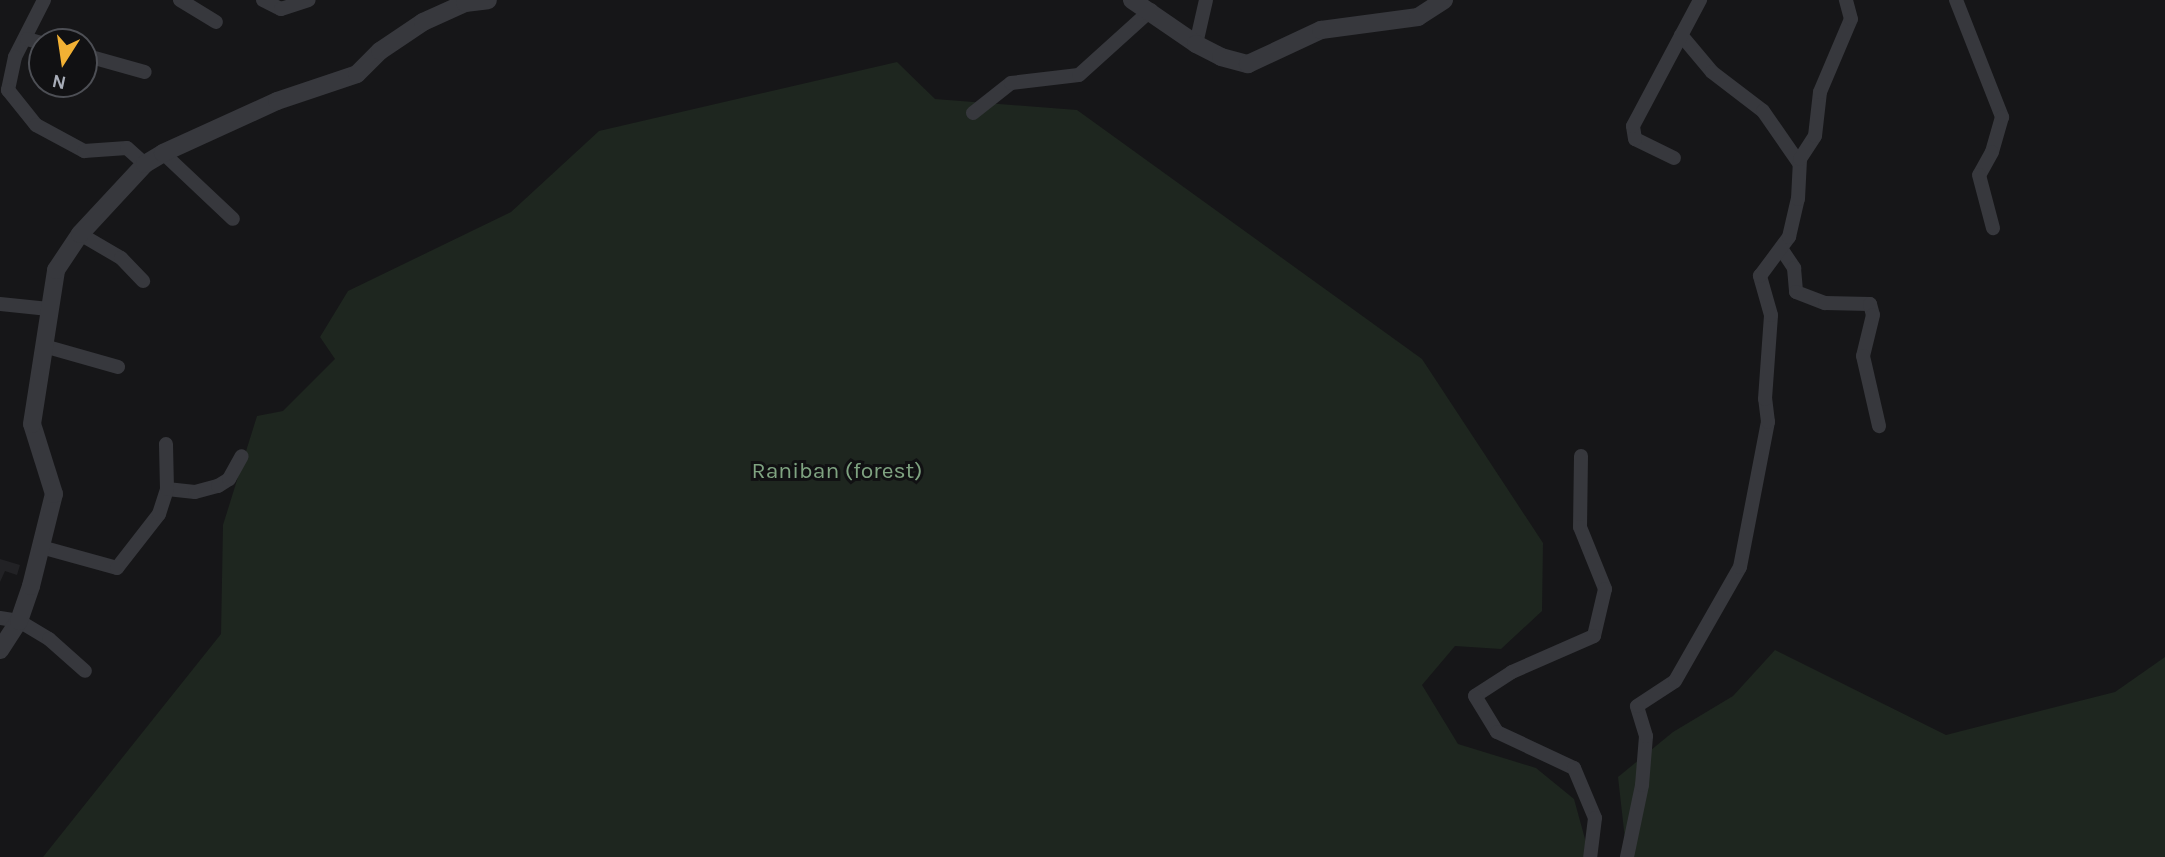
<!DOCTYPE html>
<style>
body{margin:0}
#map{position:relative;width:2165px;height:857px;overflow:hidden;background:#161618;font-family:Karla,sans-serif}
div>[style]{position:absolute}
.built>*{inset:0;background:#222225}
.green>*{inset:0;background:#1e261f}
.minor>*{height:14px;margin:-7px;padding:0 7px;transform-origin:7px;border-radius:7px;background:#37383d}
.tertiary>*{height:18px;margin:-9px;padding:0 9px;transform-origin:9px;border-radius:9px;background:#37383d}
span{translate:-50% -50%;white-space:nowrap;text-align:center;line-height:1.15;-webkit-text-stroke:6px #111113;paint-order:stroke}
.park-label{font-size:23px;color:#7fa381}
.north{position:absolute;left:28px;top:28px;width:70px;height:70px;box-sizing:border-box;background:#111113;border:2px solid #4d4f55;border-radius:50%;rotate:192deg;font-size:19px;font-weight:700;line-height:28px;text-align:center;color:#a8adb8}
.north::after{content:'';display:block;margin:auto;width:24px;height:32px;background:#f2b134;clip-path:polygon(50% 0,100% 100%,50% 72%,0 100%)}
</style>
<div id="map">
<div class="built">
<i style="clip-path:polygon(0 559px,20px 565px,17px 575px,5px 571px,0 582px)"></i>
</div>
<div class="green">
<i style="clip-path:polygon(897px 62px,935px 99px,1077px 110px,1422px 359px,1543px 543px,1542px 611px,1501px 649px,1455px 646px,1422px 685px,1458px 744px,1536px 768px,1574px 799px,1590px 857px,43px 857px,221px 634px,223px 525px,257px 416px,283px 411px,335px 359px,320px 337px,348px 291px,511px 212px,599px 131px)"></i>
<i style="clip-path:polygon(1775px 650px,1946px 735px,2115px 692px,2165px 657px,2165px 857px,1627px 857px,1618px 777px,1673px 732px,1733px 696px)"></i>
</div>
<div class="minor">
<i style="left:44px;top:0;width:64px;rotate:117deg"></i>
<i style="left:15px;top:57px;width:34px;rotate:102deg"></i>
<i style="left:8px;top:90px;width:45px;rotate:51.3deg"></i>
<i style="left:36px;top:125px;width:55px;rotate:28.4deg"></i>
<i style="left:84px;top:151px;width:43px;rotate:-4deg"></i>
<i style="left:127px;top:148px;width:24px;rotate:42deg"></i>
<i style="left:180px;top:0;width:42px;rotate:31.4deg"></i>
<i style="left:263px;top:0;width:20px;rotate:27deg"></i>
<i style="left:281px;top:9px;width:29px;rotate:-18deg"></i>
<i style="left:1956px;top:0;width:126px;rotate:68.5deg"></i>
<i style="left:2002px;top:117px;width:36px;rotate:106deg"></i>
<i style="left:1992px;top:152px;width:26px;rotate:119deg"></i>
<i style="left:1979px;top:175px;width:55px;rotate:75.2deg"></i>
<i style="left:1681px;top:35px;width:48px;rotate:50deg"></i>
<i style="left:1712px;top:72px;width:64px;rotate:37.4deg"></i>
<i style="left:1763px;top:111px;width:63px;rotate:55.3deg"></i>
<i style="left:27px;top:39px;width:16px;rotate:15deg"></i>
<i style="left:1196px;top:44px;width:45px;rotate:-77.2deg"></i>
<i style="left:84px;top:55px;width:63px;rotate:15.6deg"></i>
<i style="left:973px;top:113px;width:48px;rotate:-38.3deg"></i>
<i style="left:1011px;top:83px;width:68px;rotate:-6.7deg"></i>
<i style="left:1079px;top:75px;width:97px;rotate:-42.1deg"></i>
<i style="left:163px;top:153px;width:96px;rotate:43.3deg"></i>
<i style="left:1674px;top:158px;width:43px;rotate:-154deg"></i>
<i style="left:1635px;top:139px;width:13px;rotate:-99deg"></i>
<i style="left:1633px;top:126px;width:143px;rotate:-62deg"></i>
<i style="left:80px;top:234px;width:48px;rotate:30.3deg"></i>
<i style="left:121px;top:258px;width:32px;rotate:46deg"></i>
<i style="left:1782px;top:250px;width:22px;rotate:56deg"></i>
<i style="left:1794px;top:268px;width:24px;rotate:85deg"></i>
<i style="left:1796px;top:292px;width:31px;rotate:21deg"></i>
<i style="left:1825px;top:303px;width:45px;rotate:1.3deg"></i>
<i style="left:1870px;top:304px;width:11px;rotate:75deg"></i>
<i style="left:1873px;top:315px;width:42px;rotate:103.7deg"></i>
<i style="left:1863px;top:356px;width:72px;rotate:77.1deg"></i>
<i style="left:0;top:304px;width:49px;rotate:5.8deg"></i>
<i style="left:44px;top:346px;width:77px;rotate:15.8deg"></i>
<i style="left:1581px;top:456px;width:71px;rotate:90.8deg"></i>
<i style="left:1580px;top:527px;width:67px;rotate:68deg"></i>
<i style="left:1605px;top:589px;width:48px;rotate:103.2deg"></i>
<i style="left:1594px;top:636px;width:90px;rotate:156.3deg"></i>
<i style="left:1512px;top:672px;width:44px;rotate:147deg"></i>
<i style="left:1475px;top:696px;width:42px;rotate:58.6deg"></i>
<i style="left:1497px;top:732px;width:85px;rotate:25.1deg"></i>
<i style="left:1574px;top:768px;width:54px;rotate:67.2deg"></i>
<i style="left:1595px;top:818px;width:39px;rotate:97deg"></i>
<i style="left:167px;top:489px;width:28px;rotate:6deg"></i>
<i style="left:195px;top:492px;width:24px;rotate:-15deg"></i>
<i style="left:218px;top:486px;width:13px;rotate:-32deg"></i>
<i style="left:229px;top:479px;width:26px;rotate:-61deg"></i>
<i style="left:41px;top:547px;width:79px;rotate:15.4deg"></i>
<i style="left:117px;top:568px;width:68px;rotate:-52.1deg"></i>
<i style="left:159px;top:514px;width:26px;rotate:-72deg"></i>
<i style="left:167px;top:489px;width:45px;rotate:-91.3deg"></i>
<i style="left:0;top:618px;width:19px;rotate:9deg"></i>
<i style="left:19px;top:621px;width:35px;rotate:31deg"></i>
<i style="left:49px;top:639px;width:48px;rotate:41.6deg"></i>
<i style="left:1627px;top:857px;width:74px;rotate:-78.2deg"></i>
<i style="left:1642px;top:785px;width:49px;rotate:-85.3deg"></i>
<i style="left:1646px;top:736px;width:31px;rotate:-107deg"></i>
<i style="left:1637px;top:706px;width:45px;rotate:-33.3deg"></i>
<i style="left:1675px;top:681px;width:131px;rotate:-60.3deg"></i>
<i style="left:1740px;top:567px;width:148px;rotate:-79.1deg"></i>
<i style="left:1768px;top:422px;width:23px;rotate:-97deg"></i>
<i style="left:1765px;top:399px;width:84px;rotate:-85.9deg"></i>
<i style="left:1771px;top:315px;width:41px;rotate:-105.8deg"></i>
<i style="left:1760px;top:276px;width:49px;rotate:-53.4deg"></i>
<i style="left:1789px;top:237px;width:39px;rotate:-77deg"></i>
<i style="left:1798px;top:199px;width:40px;rotate:-87.1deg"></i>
<i style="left:1800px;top:159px;width:27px;rotate:-57deg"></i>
<i style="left:1815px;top:136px;width:44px;rotate:-83.5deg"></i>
<i style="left:1820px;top:92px;width:79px;rotate:-67deg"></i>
<i style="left:1851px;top:19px;width:20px;rotate:-105deg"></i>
</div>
<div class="tertiary">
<i style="left:1132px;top:0;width:78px;rotate:34.5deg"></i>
<i style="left:1196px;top:44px;width:28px;rotate:27deg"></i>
<i style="left:1221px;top:57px;width:28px;rotate:15deg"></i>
<i style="left:1248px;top:64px;width:81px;rotate:-25deg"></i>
<i style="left:1321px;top:30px;width:98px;rotate:-7.6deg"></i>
<i style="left:1418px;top:17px;width:31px;rotate:-33deg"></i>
<i style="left:0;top:650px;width:35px;rotate:-57deg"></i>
<i style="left:19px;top:621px;width:37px;rotate:-71deg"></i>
<i style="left:31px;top:586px;width:95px;rotate:-76deg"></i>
<i style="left:54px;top:494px;width:73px;rotate:-107.4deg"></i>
<i style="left:32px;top:424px;width:156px;rotate:-81.1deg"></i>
<i style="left:56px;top:270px;width:43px;rotate:-56.3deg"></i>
<i style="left:80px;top:234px;width:96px;rotate:-47.1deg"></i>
<i style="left:145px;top:164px;width:21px;rotate:-31deg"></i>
<i style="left:163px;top:153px;width:125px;rotate:-24.5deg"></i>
<i style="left:277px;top:101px;width:84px;rotate:-18.6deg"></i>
<i style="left:357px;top:74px;width:33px;rotate:-45deg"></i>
<i style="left:380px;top:51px;width:52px;rotate:-34deg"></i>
<i style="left:423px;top:22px;width:46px;rotate:-24.3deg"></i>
<i style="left:465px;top:3px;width:23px;rotate:-7deg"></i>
</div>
<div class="park-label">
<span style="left:837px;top:471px">Raniban (forest)</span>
</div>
<div class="north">N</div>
</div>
